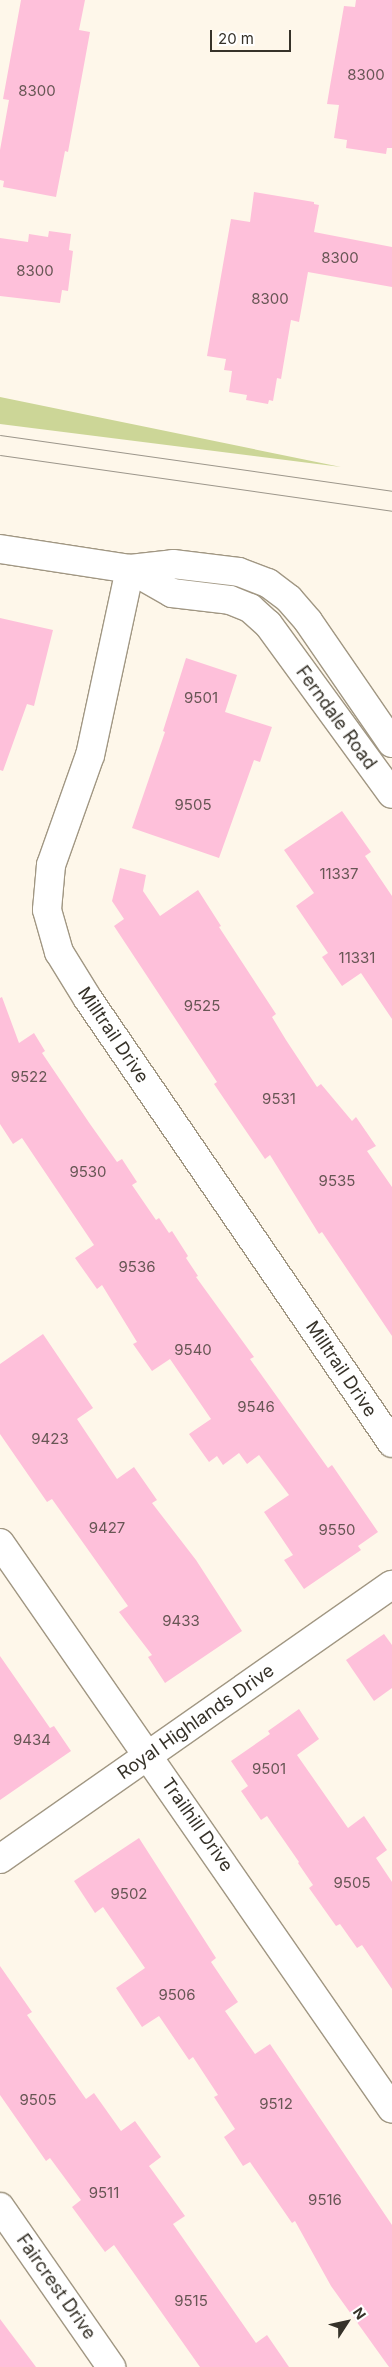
<!DOCTYPE html>
<style>
body{margin:0}
#map{position:relative;width:392px;height:2367px;overflow:hidden;background:#fef7ea;font-family:Inter,sans-serif}
div>[style]{position:absolute}
.green>*{inset:0;background:#ccd697}
.building>*{inset:0;background:#fec0da}
.roads{filter:drop-shadow(1px 0 #a19783) drop-shadow(-1px 0 #a19783) drop-shadow(0 1px #a19783) drop-shadow(0 -1px #a19783)}
.minor>*{height:28px;margin:-14px;padding:0 14px;transform-origin:14px;border-radius:14px;background:#fff}
.tertiary>*{height:28px;margin:-14px;padding:0 14px;transform-origin:14px;border-radius:14px;background:#fff}
.tram>*{height:1px;margin:-0.5px;padding:0 0.5px;transform-origin:0.5px;border-radius:0.5px;background:#9c968b}
span{translate:-50% -50%;white-space:nowrap;text-align:center;line-height:1.15;-webkit-text-stroke:4.5px #fff;paint-order:stroke}
.number-label{font-size:15px;color:#685655}
.number-label span{-webkit-text-stroke-width:0}
.street-label{font-size:18px;color:#363229}
.north{position:absolute;left:322px;top:2297px;width:50px;height:50px;-webkit-text-stroke:4px #fff;paint-order:stroke;rotate:55deg;font-size:14px;font-weight:700;line-height:20px;text-align:center;color:#363229}
.north::after{content:'';display:block;margin:auto;width:18px;height:22px;background:#363229;clip-path:polygon(50% 0,100% 100%,50% 72%,0 100%)}
.scale{position:absolute;left:210px;top:30px;width:81px;height:22px;box-sizing:border-box;border:2px solid #363229;border-top:0;padding-left:6px;font-size:15px;line-height:18px;white-space:nowrap;color:#363229;-webkit-text-stroke:4px #fff;paint-order:stroke}
</style>
<div id="map">
<div class="green">
<i style="clip-path:polygon(0 397px,341px 467px,0 424px)"></i>
</div>
<div class="building">
<i style="clip-path:polygon(21px 0,85px 0,79px 30px,90px 32px,68px 152px,65px 151px,56px 197px,3px 187px,4px 181px,0 180px,0 150px,9px 100px,3px 99px)"></i>
<i style="clip-path:polygon(356px 0,392px 0,392px 148px,387px 148px,386px 154px,346px 148px,347px 140px,334px 138px,339px 105px,327px 104px,330px 86px,344px 6px,355px 7px)"></i>
<i style="clip-path:polygon(254px 192px,314px 202px,314px 204px,319px 205px,314px 232px,392px 247px,392px 287px,308px 272px,299px 322px,291px 320px,281px 379px,277px 378px,273px 401px,269px 400px,268px 404px,246px 400px,247px 395px,229px 392px,232px 371px,224px 370px,226px 359px,207px 356px,231px 219px,250px 222px)"></i>
<i style="clip-path:polygon(49px 231px,71px 234px,69px 250px,73px 251px,68px 291px,62px 290px,60px 303px,0 296px,0 238px,28px 242px,29px 234px,48px 237px)"></i>
<i style="clip-path:polygon(0 618px,53px 630px,34px 706px,27px 704px,3px 771px,0 770px)"></i>
<i style="clip-path:polygon(186px 658px,237px 675px,225px 712px,272px 727px,260px 762px,254px 760px,219px 858px,132px 828px,165px 732px,163px 731px)"></i>
<i style="clip-path:polygon(342px 811px,371px 852px,365px 856px,392px 896px,392px 1019px,361px 973px,342px 986px,322px 957px,328px 953px,296px 906px,314px 893px,284px 850px)"></i>
<i style="clip-path:polygon(120px 868px,146px 875px,143px 891px,160px 916px,198px 890px,221px 926px,219px 927px,276px 1014px,272px 1017px,286px 1040px,317px 1087px,321px 1084px,352px 1121px,356px 1117px,376px 1146px,367px 1151px,392px 1187px,392px 1336px,322px 1232px,319px 1234px,270px 1155px,265px 1159px,214px 1084px,217px 1082px,114px 926px,124px 919px,112px 901px)"></i>
<i style="clip-path:polygon(2px 997px,19px 1043px,34px 1033px,45px 1051px,42px 1053px,90px 1124px,117px 1162px,122px 1159px,137px 1182px,132px 1185px,156px 1220px,159px 1218px,169px 1233px,172px 1231px,188px 1256px,186px 1258px,198px 1276px,196px 1277px,254px 1357px,250px 1359px,328px 1468px,332px 1465px,378px 1532px,358px 1546px,361px 1550px,304px 1589px,284px 1560px,293px 1555px,264px 1512px,289px 1495px,259px 1455px,247px 1464px,239px 1453px,223px 1465px,217px 1456px,209px 1462px,189px 1434px,211px 1419px,170px 1359px,152px 1371px,133px 1344px,137px 1342px,102px 1285px,97px 1289px,75px 1258px,94px 1245px,22px 1138px,13px 1144px,0 1124px,0 998px)"></i>
<i style="clip-path:polygon(43px 1334px,93px 1408px,77px 1419px,117px 1479px,134px 1467px,157px 1500px,152px 1503px,196px 1560px,242px 1631px,165px 1683px,148px 1657px,152px 1655px,119px 1612px,128px 1606px,52px 1499px,47px 1502px,0 1434px,0 1364px)"></i>
<i style="clip-path:polygon(384px 1634px,392px 1645px,392px 1688px,374px 1701px,346px 1660px)"></i>
<i style="clip-path:polygon(0 1656px,50px 1728px,54px 1726px,71px 1751px,0 1800px)"></i>
<i style="clip-path:polygon(299px 1709px,319px 1739px,297px 1755px,348px 1828px,364px 1816px,387px 1850px,376px 1858px,392px 1882px,392px 1989px,362px 1945px,357px 1948px,340px 1924px,336px 1926px,309px 1888px,313px 1885px,298px 1863px,299px 1862px,267px 1816px,261px 1820px,241px 1791px,248px 1786px,231px 1761px,270px 1734px,268px 1731px)"></i>
<i style="clip-path:polygon(139px 1838px,216px 1958px,211px 1962px,238px 2002px,225px 2011px,255px 2054px,270px 2044px,392px 2225px,392px 2367px,389px 2367px,331px 2286px,295px 2221px,292px 2223px,250px 2162px,243px 2166px,224px 2137px,235px 2129px,214px 2097px,218px 2095px,193px 2057px,189px 2060px,159px 2016px,142px 2027px,116px 1988px,145px 1968px,103px 1907px,95px 1913px,74px 1881px)"></i>
<i style="clip-path:polygon(0 1966px,32px 2012px,27px 2015px,86px 2099px,94px 2093px,121px 2131px,135px 2121px,161px 2157px,149px 2166px,185px 2216px,173px 2224px,256px 2343px,267px 2335px,289px 2367px,200px 2367px,114px 2245px,105px 2252px,72px 2207px,81px 2200px,50px 2158px,46px 2161px,0 2095px)"></i>
<i style="clip-path:polygon(0 2319px,36px 2367px,0 2367px)"></i>
</div>
<div class="roads">
<div class="minor">
<i style="left:130px;top:569px;width:190px;rotate:102.1deg"></i>
<i style="left:90px;top:755px;width:117px;rotate:109.5deg"></i>
<i style="left:51px;top:865px;width:45px;rotate:95.1deg"></i>
<i style="left:47px;top:910px;width:44px;rotate:74.1deg"></i>
<i style="left:59px;top:952px;width:55px;rotate:58.3deg"></i>
<i style="left:88px;top:999px;width:538px;rotate:55.6deg"></i>
<i style="left:0;top:1543px;width:688px;rotate:55.29deg"></i>
<i style="left:0;top:1859px;width:478px;rotate:-35deg"></i>
<i style="left:0;top:2207px;width:195px;rotate:55.2deg"></i>
</div>
<div class="tertiary">
<i style="left:0;top:549px;width:132px;rotate:8.7deg"></i>
<i style="left:130px;top:569px;width:43px;rotate:-6.6deg"></i>
<i style="left:173px;top:564px;width:66px;rotate:6.9deg"></i>
<i style="left:239px;top:572px;width:31px;rotate:21deg"></i>
<i style="left:268px;top:583px;width:26px;rotate:37deg"></i>
<i style="left:289px;top:599px;width:29px;rotate:49deg"></i>
<i style="left:308px;top:621px;width:148px;rotate:55.5deg"></i>
<i style="left:130px;top:569px;width:48px;rotate:29.7deg"></i>
<i style="left:172px;top:593px;width:58px;rotate:6.9deg"></i>
<i style="left:230px;top:600px;width:22px;rotate:22deg"></i>
<i style="left:250px;top:608px;width:24px;rotate:42deg"></i>
<i style="left:268px;top:624px;width:210px;rotate:53.9deg"></i>
</div>
</div>
<div class="tram">
<i style="left:0;top:435px;width:396px;rotate:8.1deg"></i>
<i style="left:0;top:455px;width:396px;rotate:8.1deg"></i>
</div>
<div class="number-label">
<span style="left:366px;top:75px">8300</span>
<span style="left:37px;top:91px">8300</span>
<span style="left:340px;top:258px">8300</span>
<span style="left:35px;top:271px">8300</span>
<span style="left:270px;top:299px">8300</span>
<span style="left:201px;top:698px">9501</span>
<span style="left:193px;top:805px">9505</span>
<span style="left:339px;top:874px">11337</span>
<span style="left:357px;top:958px">11331</span>
<span style="left:202px;top:1006px">9525</span>
<span style="left:29px;top:1077px">9522</span>
<span style="left:279px;top:1099px">9531</span>
<span style="left:88px;top:1172px">9530</span>
<span style="left:337px;top:1181px">9535</span>
<span style="left:137px;top:1267px">9536</span>
<span style="left:193px;top:1350px">9540</span>
<span style="left:256px;top:1407px">9546</span>
<span style="left:50px;top:1439px">9423</span>
<span style="left:107px;top:1528px">9427</span>
<span style="left:337px;top:1530px">9550</span>
<span style="left:181px;top:1621px">9433</span>
<span style="left:32px;top:1740px">9434</span>
<span style="left:269px;top:1769px">9501</span>
<span style="left:352px;top:1883px">9505</span>
<span style="left:129px;top:1894px">9502</span>
<span style="left:177px;top:1995px">9506</span>
<span style="left:38px;top:2100px">9505</span>
<span style="left:276px;top:2104px">9512</span>
<span style="left:104px;top:2193px">9511</span>
<span style="left:325px;top:2200px">9516</span>
<span style="left:191px;top:2301px">9515</span>
</div>
<div class="street-label">
<span style="left:336px;top:718px;rotate:54deg">Ferndale Road</span>
<span style="left:113px;top:1035px;rotate:56deg">Milltrail Drive</span>
<span style="left:341px;top:1369px;rotate:56deg">Milltrail Drive</span>
<span style="left:196px;top:1722px;rotate:-35deg">Royal Highlands Drive</span>
<span style="left:197px;top:1825px;rotate:55deg">Trailhill Drive</span>
<span style="left:56px;top:2287px;rotate:55deg">Faircrest Drive</span>
</div>
<div class="north">N</div>
<div class="scale">20 m</div>
</div>
